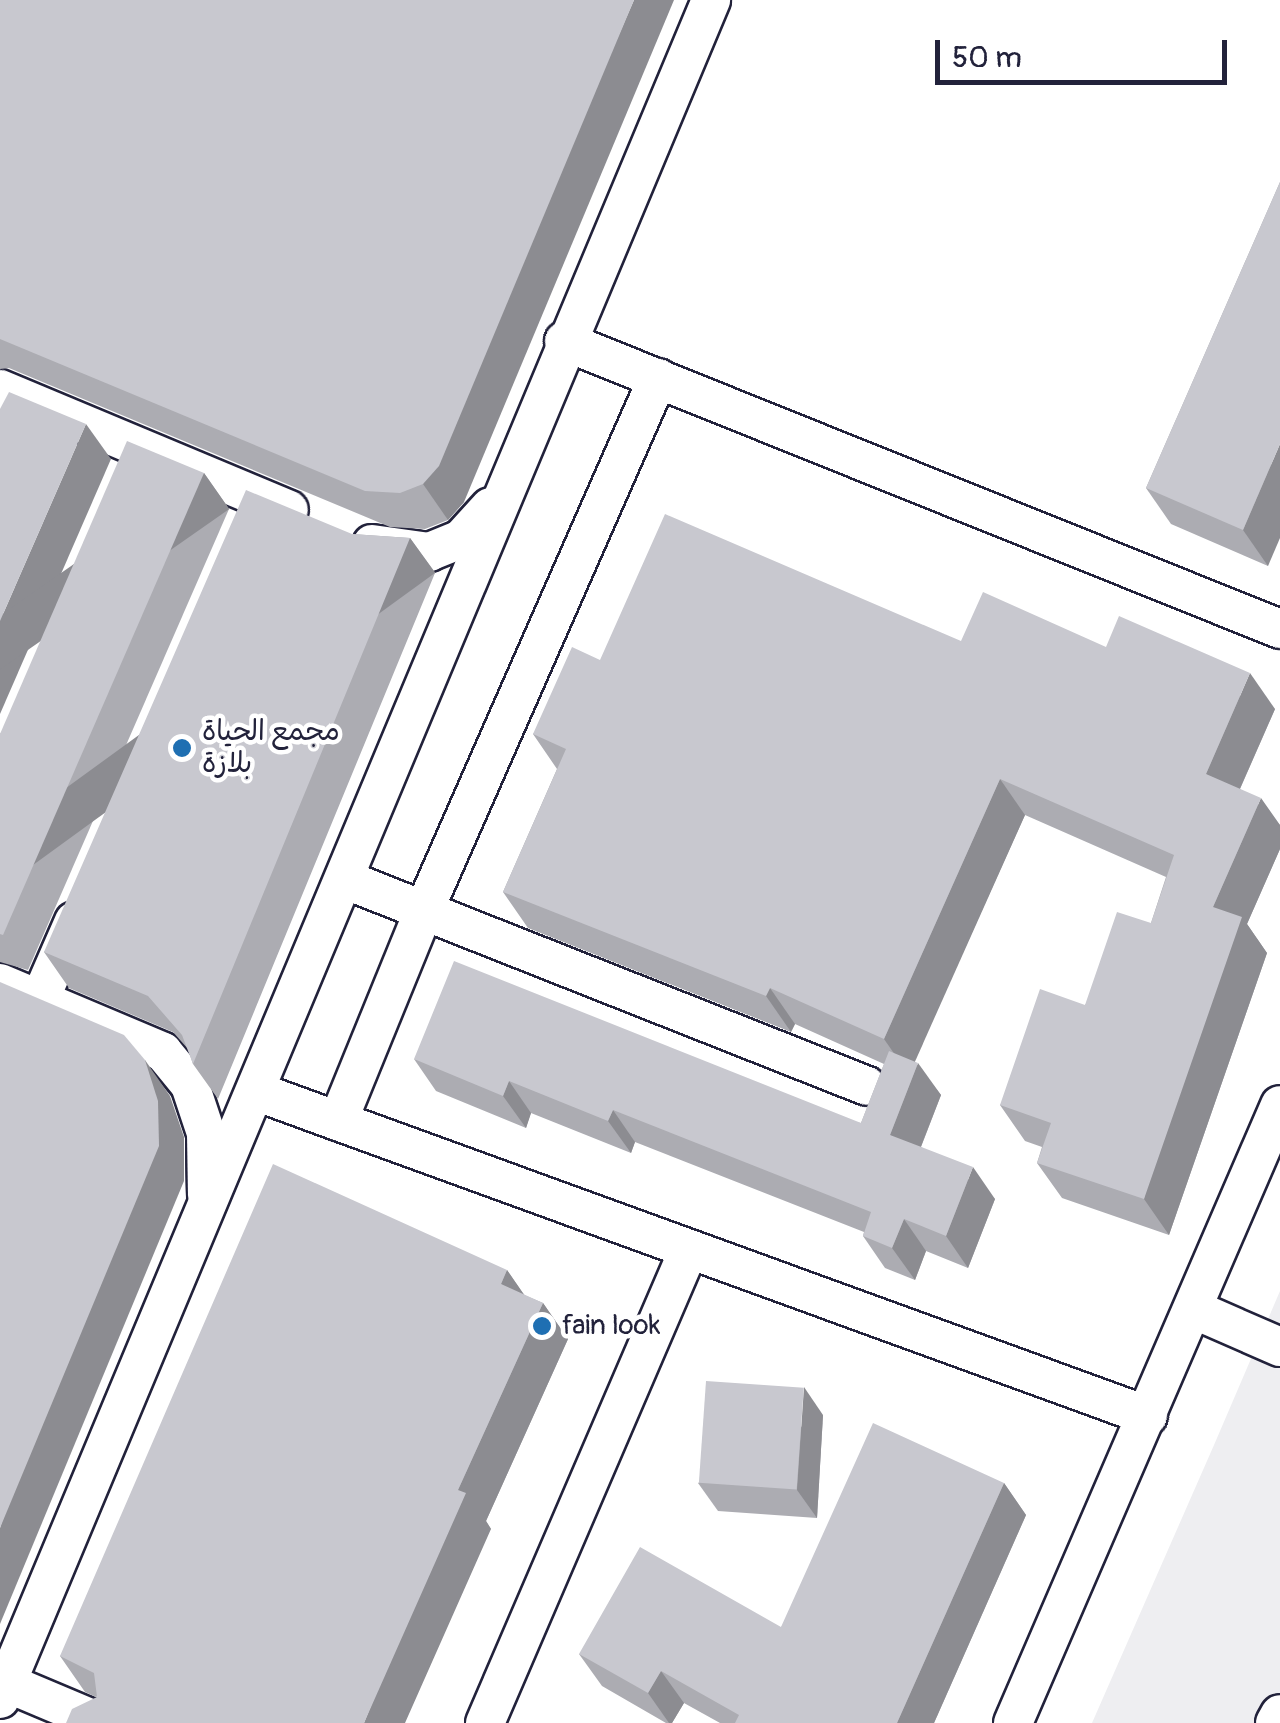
<!DOCTYPE html>
<meta charset="utf-8">
<style>
body{margin:0}
#map{position:relative;width:1280px;height:1723px;overflow:hidden;background:#fff;font-family:Pangolin,"Playpen Sans Arabic",sans-serif}
div>[style]{position:absolute}
.built>*{inset:0;background:#eeeef1}
.roads{filter:drop-shadow(2px 0 #22223b) drop-shadow(-2px 0 #22223b) drop-shadow(0 2px #22223b) drop-shadow(0 -2px #22223b)}
.minor>*{height:38px;margin:-19px;padding:0 19px;transform-origin:19px;border-radius:19px;background:#fff}
.wall>*{inset:0;background:#acacb2}
.shaded-wall>*{inset:0;background:#8c8c91;transform-origin:0 0}
.building>*{inset:0;background:#c8c8cf;transform-origin:0 0}
.dots>*{width:28px;height:28px;translate:-50% -50%;box-sizing:border-box;border:5px solid #fff;border-radius:50%}
span{translate:-50% -50%;white-space:nowrap;text-align:center;line-height:1.15;-webkit-text-stroke:9px #fff;paint-order:stroke}
.poi-label{font-size:28px;color:#22223b}
.left{translate:0 -50%;text-align:left}
.scale{position:absolute;left:935px;top:40px;width:292px;height:45px;box-sizing:border-box;border:5px solid #22223b;border-top:0;padding-left:12px;font-size:30px;line-height:35px;white-space:nowrap;color:#22223b;-webkit-text-stroke:8px #fff;paint-order:stroke}
</style>
<div id="map">
<div class="built">
<i style="clip-path:polygon(1280px 1291px,1280px 1723px,1092px 1723px,1214px 1445px)"></i>
</div>
<div class="roads">
<div class="minor">
<i style="left:564px;top:341px;width:772px;rotate:21.91deg"></i>
<i style="left:0;top:389px;width:313px;rotate:22.7deg"></i>
<i style="left:372px;top:544px;width:58px;rotate:8deg"></i>
<i style="left:429px;top:552px;width:35px;rotate:-22deg"></i>
<i style="left:461px;top:539px;width:43px;rotate:-47.8deg"></i>
<i style="left:344px;top:879px;width:562px;rotate:21.59deg"></i>
<i style="left:0;top:983px;width:177px;rotate:22.9deg"></i>
<i style="left:163px;top:1052px;width:43px;rotate:50.7deg"></i>
<i style="left:190px;top:1085px;width:51px;rotate:71.6deg"></i>
<i style="left:206px;top:1133px;width:62px;rotate:89.1deg"></i>
<i style="left:40px;top:999px;width:85px;rotate:-66.4deg"></i>
<i style="left:258px;top:1092px;width:947px;rotate:20deg"></i>
<i style="left:338px;top:1121px;width:230px;rotate:-67.8deg"></i>
<i style="left:425px;top:908px;width:579px;rotate:-66.27deg"></i>
<i style="left:1193px;top:1309px;width:95px;rotate:23.6deg"></i>
<i style="left:7px;top:1683px;width:103px;rotate:22.8deg"></i>
<i style="left:0;top:1699px;width:1842px;rotate:-67.29deg"></i>
<i style="left:485px;top:1723px;width:516px;rotate:-66.71deg"></i>
<i style="left:1013px;top:1723px;width:673px;rotate:-66.63deg"></i>
<i style="left:1275px;top:1723px;width:10px;rotate:-61deg"></i>
</div>
</div>
<div class="wall">
<i style="clip-path:polygon(0 0,464px 502px,448px 520px,425px 529px,390px 527px,9px 368px,0 369px)"></i>
<i style="clip-path:polygon(1280px 182px,1268px 566px,1171px 524px,1146px 488px)"></i>
<i style="clip-path:polygon(204px 473px,229px 509px,28px 970px,0 962px,0 734px)"></i>
<i style="clip-path:polygon(352px 534px,410px 538px,435px 573px,218px 1099px,193px 1064px,188px 1049px,173px 1032px,69px 988px,44px 952px)"></i>
<i style="clip-path:polygon(961px 641px,1106px 647px,1275px 709px,1240px 789px,1280px 825px,1280px 849px,1247px 924px,1267px 953px,1169px 1235px,1062px 1198px,1037px 1163px,1042px 1147px,1025px 1141px,1000px 1105px,1085px 1005px,1151px 923px,1166px 877px,1025px 815px,914px 1061px,941px 1095px,921px 1147px,995px 1199px,968px 1268px,926px 1251px,915px 1280px,885px 1268px,863px 1236px,864px 1232px,635px 1142px,631px 1153px,531px 1113px,526px 1128px,436px 1091px,414px 1059px,861px 1123px,884px 1064px,795px 1024px,791px 1032px,528px 928px,503px 892px,557px 769px,533px 734px,600px 660px)"></i>
<i style="clip-path:polygon(507px 1270px,524px 1295px,543px 1303px,568px 1339px,486px 1521px,491px 1529px,96px 1697px,85px 1692px,60px 1656px)"></i>
<i style="clip-path:polygon(823px 1415px,817px 1518px,718px 1511px,698px 1483px)"></i>
<i style="clip-path:polygon(1004px 1483px,1026px 1515px,934px 1723px,720px 1723px,684px 1703px,672px 1723px,666px 1723px,602px 1686px,579px 1654px,781px 1627px)"></i>
</div>
<div class="shaded-wall">
<i style="clip-path:polygon(634px 0,674px 0,464px 502px,448px 520px,423px 484px)"></i>
<i style="clip-path:polygon(86px 424px,111px 459px,0 714px,0 621px)"></i>
<i style="clip-path:polygon(1280px 444px,1280px 538px,1268px 566px,1243px 530px)"></i>
<i style="left:204px;top:473px;width:44px;height:504px;rotate:55deg"></i>
<i style="left:410px;top:538px;width:43px;height:569px;rotate:54deg"></i>
<i style="clip-path:polygon(1250px 673px,1275px 709px,1231px 809px,1206px 774px)"></i>
<i style="clip-path:polygon(1000px 779px,1025px 815px,909px 1075px,884px 1039px)"></i>
<i style="clip-path:polygon(1261px 798px,1280px 825px,1280px 849px,1247px 924px,1267px 953px,1169px 1235px,1144px 1199px,1213px 907px)"></i>
<i style="clip-path:polygon(770px 988px,795px 1024px,791px 1032px,766px 996px)"></i>
<i style="clip-path:polygon(145px 1060px,170px 1096px,184px 1137px,184px 1181px,0 1624px,0 1528px)"></i>
<i style="clip-path:polygon(918px 1063px,941px 1095px,913px 1167px,890px 1135px)"></i>
<i style="clip-path:polygon(509px 1081px,531px 1113px,526px 1128px,503px 1096px)"></i>
<i style="clip-path:polygon(613px 1110px,635px 1142px,631px 1153px,608px 1121px)"></i>
<i style="clip-path:polygon(973px 1167px,995px 1199px,968px 1268px,946px 1236px)"></i>
<i style="clip-path:polygon(904px 1219px,926px 1251px,915px 1280px,892px 1248px)"></i>
<i style="clip-path:polygon(507px 1270px,532px 1306px,501px 1284px)"></i>
<i style="clip-path:polygon(543px 1303px,568px 1339px,486px 1521px,491px 1529px,405px 1723px,364px 1723px,458px 1490px)"></i>
<i style="clip-path:polygon(804px 1387px,823px 1415px,817px 1518px,797px 1490px)"></i>
<i style="clip-path:polygon(1004px 1483px,1026px 1515px,934px 1723px,897px 1723px)"></i>
<i style="clip-path:polygon(661px 1671px,684px 1703px,672px 1723px,669px 1723px,648px 1693px)"></i>
</div>
<div class="building">
<i style="clip-path:polygon(0 0,634px 0,439px 466px,423px 484px,400px 493px,365px 491px,0 339px)"></i>
<i style="clip-path:polygon(1280px 182px,1280px 444px,1243px 530px,1146px 488px)"></i>
<i style="clip-path:polygon(9px 392px,86px 424px,0 621px,0 409px)"></i>
<i style="clip-path:polygon(127px 441px,204px 473px,3px 935px,0 934px,0 734px)"></i>
<i style="clip-path:polygon(246px 490px,352px 534px,410px 538px,193px 1064px,182px 1035px,148px 996px,44px 952px)"></i>
<i style="clip-path:polygon(665px 514px,961px 641px,983px 592px,1106px 647px,1119px 616px,1250px 673px,1206px 774px,1261px 798px,1213px 907px,1242px 917px,1144px 1199px,1037px 1163px,1051px 1123px,1000px 1105px,1040px 989px,1085px 1005px,1117px 912px,1151px 923px,1174px 855px,1000px 779px,884px 1039px,770px 988px,766px 996px,503px 892px,566px 749px,533px 734px,572px 647px,600px 660px)"></i>
<i style="clip-path:polygon(454px 961px,861px 1123px,889px 1051px,918px 1063px,890px 1135px,973px 1167px,946px 1236px,904px 1219px,892px 1248px,863px 1236px,871px 1212px,613px 1110px,608px 1121px,509px 1081px,503px 1096px,414px 1059px)"></i>
<i style="clip-path:polygon(0 982px,124px 1035px,145px 1060px,158px 1101px,159px 1146px,0 1528px)"></i>
<i style="clip-path:polygon(273px 1164px,507px 1270px,501px 1284px,543px 1303px,458px 1490px,466px 1493px,364px 1723px,66px 1723px,72px 1709px,97px 1697px,94px 1673px,60px 1656px)"></i>
<i style="left:706px;top:1381px;width:98px;height:102px;rotate:4deg"></i>
<i style="clip-path:polygon(873px 1423px,1004px 1483px,897px 1723px,735px 1723px,739px 1715px,661px 1671px,648px 1693px,579px 1654px,640px 1547px,781px 1627px)"></i>
</div>
<div class="dots">
<i style="left:182px;top:748px;background:#1f6fb2"></i>
<i style="left:542px;top:1326px;background:#1f6fb2"></i>
</div>
<div class="poi-label">
<span class="left" style="left:202px;top:748px">مجمع الحياة<br>بلازة</span>
<span class="left" style="left:562px;top:1326px">fain look</span>
</div>
<div class="scale">50 m</div>
</div>
